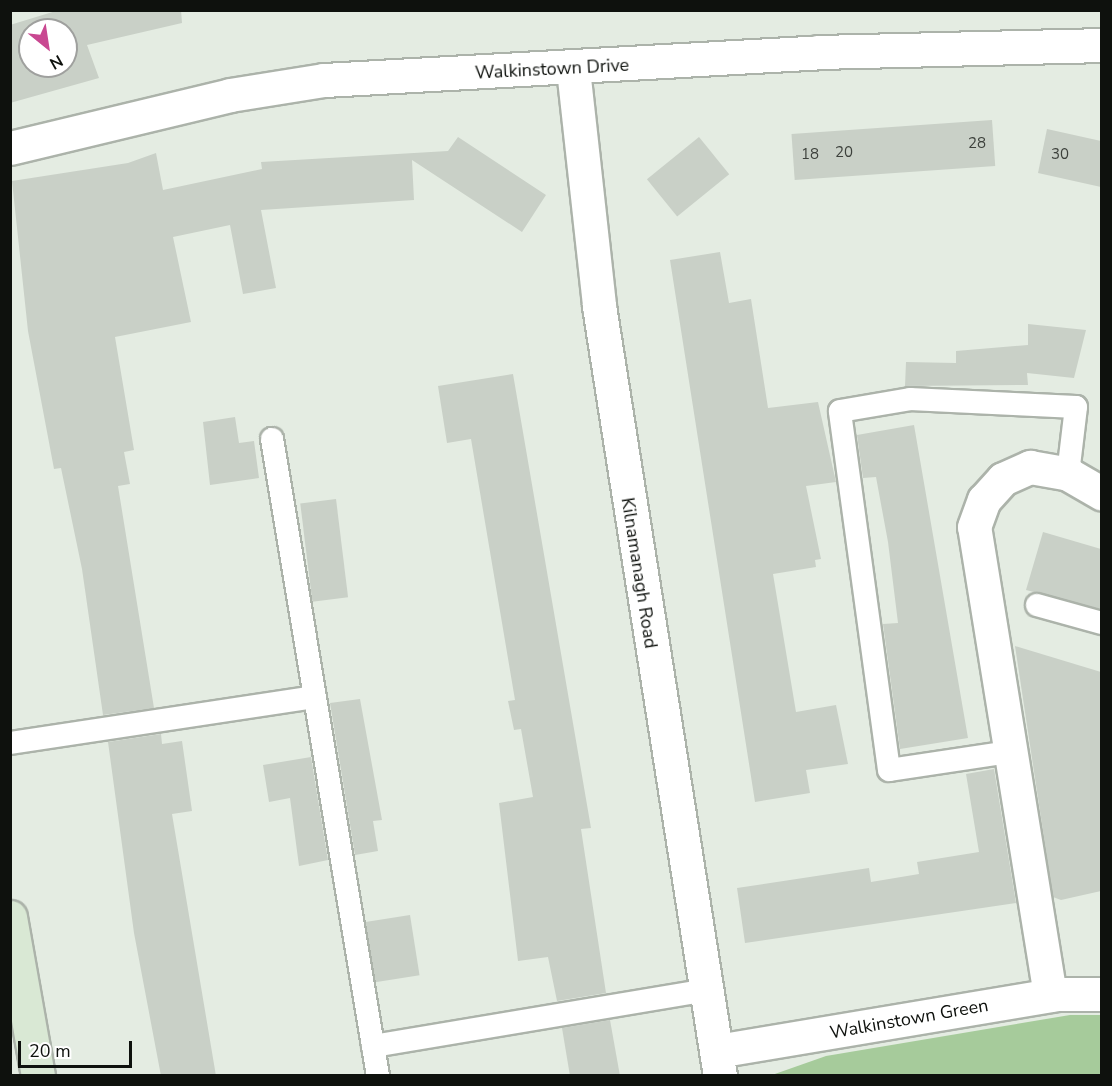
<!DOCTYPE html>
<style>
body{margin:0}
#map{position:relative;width:1112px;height:1086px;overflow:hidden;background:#e4ece2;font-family:"Nunito Sans",sans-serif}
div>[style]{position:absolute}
.green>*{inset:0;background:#a6cb9b}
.building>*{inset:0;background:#c9d0c7;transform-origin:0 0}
.roads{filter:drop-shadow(2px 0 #acb3aa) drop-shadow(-2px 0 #acb3aa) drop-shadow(0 2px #acb3aa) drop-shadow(0 -2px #acb3aa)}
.service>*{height:22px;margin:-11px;padding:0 11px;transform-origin:11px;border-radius:11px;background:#fff}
.minor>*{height:33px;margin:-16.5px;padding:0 16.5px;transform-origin:16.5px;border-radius:16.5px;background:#fff}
.secondary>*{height:33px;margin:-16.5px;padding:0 16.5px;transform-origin:16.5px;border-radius:16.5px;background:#d9e8d4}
span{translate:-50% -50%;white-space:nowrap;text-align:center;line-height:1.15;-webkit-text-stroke:4.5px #fff;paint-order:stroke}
.number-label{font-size:15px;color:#3d413c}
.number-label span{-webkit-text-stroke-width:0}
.street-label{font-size:18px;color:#0e110d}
.frame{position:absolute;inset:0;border:12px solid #0e110d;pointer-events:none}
.north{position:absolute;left:18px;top:18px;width:60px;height:60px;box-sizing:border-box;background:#fff;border:2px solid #9fa09e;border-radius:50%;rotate:150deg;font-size:16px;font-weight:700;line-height:24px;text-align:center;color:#0e110d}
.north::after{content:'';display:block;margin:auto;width:21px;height:27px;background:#c94891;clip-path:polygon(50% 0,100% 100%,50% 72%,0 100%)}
.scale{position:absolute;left:18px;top:1041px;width:114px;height:27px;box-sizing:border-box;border:3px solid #0e110d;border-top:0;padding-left:8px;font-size:18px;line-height:21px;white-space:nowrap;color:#0e110d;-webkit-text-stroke:4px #fff;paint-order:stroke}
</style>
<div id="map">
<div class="green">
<i style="clip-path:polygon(1070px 1015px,1101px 1015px,1101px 1075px,772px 1075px,826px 1056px)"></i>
</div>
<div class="building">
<i style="clip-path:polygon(evenodd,59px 10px,181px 10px,182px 23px,87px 45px,99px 78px,10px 103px,10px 25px,59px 10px,30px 30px,66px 30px,66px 66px,30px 66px,30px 30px)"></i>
<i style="left:992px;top:120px;width:46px;height:201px;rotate:86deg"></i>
<i style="clip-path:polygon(1047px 129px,1101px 141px,1101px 187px,1038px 173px)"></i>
<i style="clip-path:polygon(458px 137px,546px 195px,522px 232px,412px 160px,414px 200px,261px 210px,276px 288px,243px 294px,230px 225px,173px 237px,191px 322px,115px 337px,134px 450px,124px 452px,130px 484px,118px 486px,154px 708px,103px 715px,82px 569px,61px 468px,54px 469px,28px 331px,12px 181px,128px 163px,156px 153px,163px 190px,262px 169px,261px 162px,448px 151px)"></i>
<i style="left:699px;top:137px;width:48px;height:67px;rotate:51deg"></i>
<i style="clip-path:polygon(720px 252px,729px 303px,751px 299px,768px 408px,818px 402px,836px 482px,806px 486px,821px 559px,815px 560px,816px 567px,773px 574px,796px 712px,836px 705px,848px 764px,806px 770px,810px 793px,755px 802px,670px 260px)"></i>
<i style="clip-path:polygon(1028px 324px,1086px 330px,1074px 378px,1027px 373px,1028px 385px,905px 386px,906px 362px,956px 363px,956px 351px,1028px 345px)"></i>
<i style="clip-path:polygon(513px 374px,591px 828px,581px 829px,606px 993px,557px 1001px,548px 957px,518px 961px,499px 803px,533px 797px,521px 729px,514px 730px,508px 701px,515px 700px,471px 439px,447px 443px,438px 386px)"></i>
<i style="clip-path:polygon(235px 417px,239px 443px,254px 441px,259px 478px,210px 485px,203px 422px)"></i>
<i style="clip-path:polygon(914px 425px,968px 738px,900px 749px,883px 624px,898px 623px,888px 542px,876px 477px,863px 478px,857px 435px)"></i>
<i style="left:336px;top:499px;width:99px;height:36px;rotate:83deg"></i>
<i style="clip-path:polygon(1043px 532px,1101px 549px,1101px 609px,1026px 590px)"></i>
<i style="clip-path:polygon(1015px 646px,1101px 672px,1101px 891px,1061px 900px,1053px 897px)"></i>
<i style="clip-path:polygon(360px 699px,382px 820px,373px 821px,378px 851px,355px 855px,330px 703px)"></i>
<i style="clip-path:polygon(161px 734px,162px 744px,182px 741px,192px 811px,172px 814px,216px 1076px,161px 1076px,134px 933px,108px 742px)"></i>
<i style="clip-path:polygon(311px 757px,328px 860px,299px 866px,290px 798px,269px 802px,263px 765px)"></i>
<i style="clip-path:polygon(994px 769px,1016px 903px,745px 943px,737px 888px,869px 868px,871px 882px,919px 874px,917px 862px,979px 852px,966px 774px)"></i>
<i style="left:410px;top:915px;width:61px;height:45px;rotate:81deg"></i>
<i style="clip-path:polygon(610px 1020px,620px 1076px,570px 1076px,562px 1028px)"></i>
</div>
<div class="roads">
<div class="service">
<i style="left:272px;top:439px;width:646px;rotate:80.55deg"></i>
<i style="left:1037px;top:605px;width:67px;rotate:15.5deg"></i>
<i style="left:10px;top:743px;width:308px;rotate:-8.6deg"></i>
<i style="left:1009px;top:752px;width:121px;rotate:171.5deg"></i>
<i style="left:889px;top:770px;width:362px;rotate:-97.8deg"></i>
<i style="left:840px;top:411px;width:71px;rotate:-9.7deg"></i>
<i style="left:910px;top:399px;width:166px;rotate:2.8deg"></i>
<i style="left:1076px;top:407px;width:67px;rotate:96.8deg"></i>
<i style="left:373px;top:1046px;width:338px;rotate:-9.5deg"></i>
</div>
<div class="minor">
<i style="left:573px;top:69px;width:238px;rotate:83.7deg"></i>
<i style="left:599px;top:306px;width:779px;rotate:81.07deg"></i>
<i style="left:10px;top:148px;width:226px;rotate:-13.5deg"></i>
<i style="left:230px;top:95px;width:95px;rotate:-9.1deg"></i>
<i style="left:324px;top:80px;width:495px;rotate:-3.2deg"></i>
<i style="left:818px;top:52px;width:284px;rotate:-1.4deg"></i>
<i style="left:1050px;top:995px;width:474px;rotate:-99.2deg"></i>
<i style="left:974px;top:527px;width:29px;rotate:-70deg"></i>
<i style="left:984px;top:500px;width:28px;rotate:-48deg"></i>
<i style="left:1003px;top:479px;width:30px;rotate:-24deg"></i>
<i style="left:1030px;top:467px;width:39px;rotate:10deg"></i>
<i style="left:1068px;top:474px;width:39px;rotate:30deg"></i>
<i style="left:717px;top:1051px;width:344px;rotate:-9.5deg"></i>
<i style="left:1056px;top:994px;width:46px"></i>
</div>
<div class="secondary">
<i style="left:10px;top:917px;width:161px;rotate:80deg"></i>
</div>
</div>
<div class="number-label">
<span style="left:977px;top:144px">28</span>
<span style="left:844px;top:153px">20</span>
<span style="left:810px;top:155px">18</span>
<span style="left:1060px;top:155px">30</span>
</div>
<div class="street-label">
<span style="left:552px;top:69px;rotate:-3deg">Walkinstown Drive</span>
<span style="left:639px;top:573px;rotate:81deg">Kilnamanagh Road</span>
<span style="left:909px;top:1019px;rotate:-10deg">Walkinstown Green</span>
</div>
<div class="frame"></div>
<div class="north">N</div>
<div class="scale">20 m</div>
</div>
